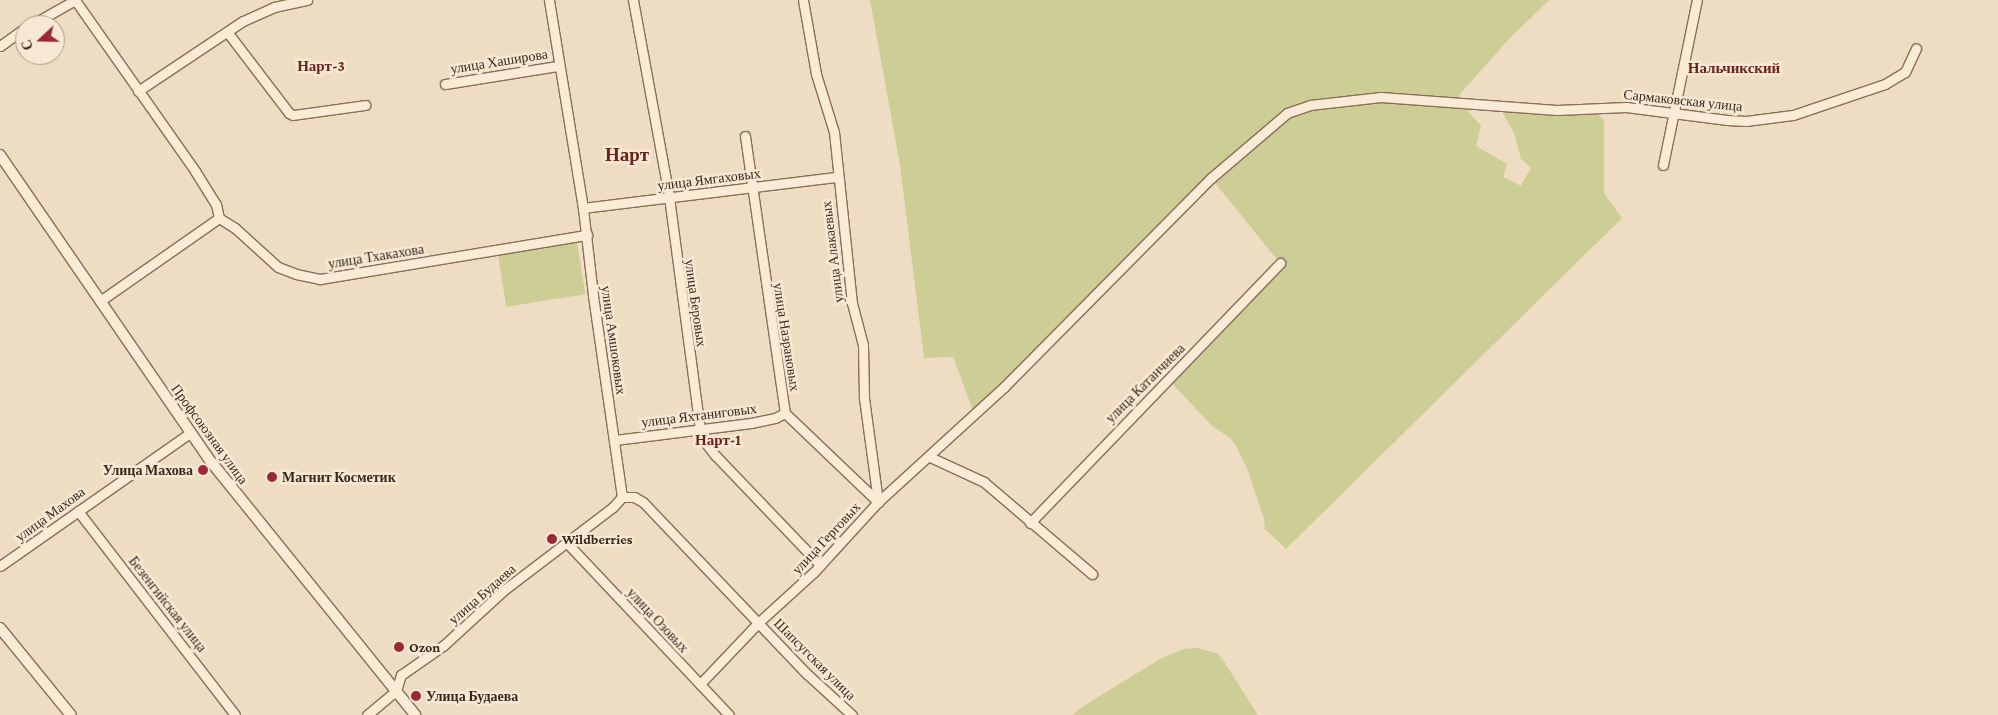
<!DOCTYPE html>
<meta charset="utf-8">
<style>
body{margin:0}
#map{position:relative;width:1998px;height:715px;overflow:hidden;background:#efddc3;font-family:"Crimson Pro",serif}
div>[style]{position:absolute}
.green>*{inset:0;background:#cdcd96;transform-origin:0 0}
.roads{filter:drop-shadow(1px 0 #8a6d59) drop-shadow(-1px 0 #8a6d59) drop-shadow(0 1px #8a6d59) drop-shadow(0 -1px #8a6d59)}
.minor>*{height:9px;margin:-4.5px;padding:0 4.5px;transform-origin:4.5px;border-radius:4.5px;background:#f9ebd6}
.tertiary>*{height:10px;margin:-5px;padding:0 5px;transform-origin:5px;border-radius:5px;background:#f9ebd6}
.dots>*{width:14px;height:14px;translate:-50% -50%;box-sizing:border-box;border:2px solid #f6e8d3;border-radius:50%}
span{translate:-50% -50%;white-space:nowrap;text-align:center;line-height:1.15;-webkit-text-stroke:5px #f6e8d3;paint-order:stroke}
.street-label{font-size:14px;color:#39281e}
.poi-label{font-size:14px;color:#39281e;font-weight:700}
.right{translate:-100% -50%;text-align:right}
.left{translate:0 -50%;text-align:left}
.neighbourhood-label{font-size:15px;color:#67231c;font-weight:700}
.district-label{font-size:19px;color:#67231c;font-weight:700}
.north{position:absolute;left:15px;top:15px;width:50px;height:50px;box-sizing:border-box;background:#f6e8d3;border:1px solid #aa9b8b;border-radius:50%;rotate:249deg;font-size:14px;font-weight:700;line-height:20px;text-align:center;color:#39281e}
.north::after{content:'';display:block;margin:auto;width:18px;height:22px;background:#9a2836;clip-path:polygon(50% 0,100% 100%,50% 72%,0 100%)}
</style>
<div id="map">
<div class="green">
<i style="clip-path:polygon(870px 0,1549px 0,1509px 39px,1454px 101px,1470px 113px,1481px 126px,1476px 146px,1507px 164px,1503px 177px,1521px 186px,1531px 168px,1521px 159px,1514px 133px,1501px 110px,1544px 114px,1596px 113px,1604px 120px,1604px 193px,1622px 218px,1286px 549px,1265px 529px,1264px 519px,1247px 468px,1235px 444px,1229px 437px,1212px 426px,1169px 380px,1280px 263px,1211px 178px,974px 413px,953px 357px,924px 358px,900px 165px)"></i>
<i style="left:577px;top:242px;width:53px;height:80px;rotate:81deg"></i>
<i style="clip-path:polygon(1198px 648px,1218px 654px,1223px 660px,1258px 715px,1072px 715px,1085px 705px,1160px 659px,1183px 649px)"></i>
</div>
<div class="roads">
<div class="minor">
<i style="left:75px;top:0;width:209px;rotate:54.9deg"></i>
<i style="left:195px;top:171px;width:39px;rotate:58deg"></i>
<i style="left:216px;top:204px;width:14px;rotate:78deg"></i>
<i style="left:633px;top:0;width:200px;rotate:79.6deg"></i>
<i style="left:669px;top:197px;width:242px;rotate:82.4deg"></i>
<i style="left:701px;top:437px;width:24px;rotate:52deg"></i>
<i style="left:716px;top:456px;width:151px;rotate:46.3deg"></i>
<i style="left:803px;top:0;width:75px;rotate:80deg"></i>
<i style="left:816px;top:74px;width:61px;rotate:72.8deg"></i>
<i style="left:834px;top:132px;width:172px;rotate:84deg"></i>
<i style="left:852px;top:303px;width:43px;rotate:75.3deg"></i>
<i style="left:863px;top:345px;width:53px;rotate:88.9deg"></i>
<i style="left:864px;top:398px;width:105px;rotate:82.3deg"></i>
<i style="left:31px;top:25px;width:51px;rotate:-29.6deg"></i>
<i style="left:228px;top:33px;width:101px;rotate:52.7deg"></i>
<i style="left:289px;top:113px;width:4px;rotate:27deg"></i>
<i style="left:293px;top:115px;width:73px;rotate:-7.9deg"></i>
<i style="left:0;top:46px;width:31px;rotate:-36deg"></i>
<i style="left:445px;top:84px;width:114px;rotate:-9.1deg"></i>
<i style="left:138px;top:91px;width:126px;rotate:-33.7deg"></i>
<i style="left:243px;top:21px;width:34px;rotate:-24deg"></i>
<i style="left:274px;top:7px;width:34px;rotate:-12deg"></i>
<i style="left:745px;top:136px;width:280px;rotate:81.8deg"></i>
<i style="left:785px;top:413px;width:129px;rotate:43.7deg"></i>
<i style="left:1663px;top:165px;width:168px;rotate:-78.4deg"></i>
<i style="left:583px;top:208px;width:256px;rotate:-7deg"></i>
<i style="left:219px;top:218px;width:19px;rotate:32deg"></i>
<i style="left:235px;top:228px;width:58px;rotate:42.2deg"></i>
<i style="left:278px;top:267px;width:19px;rotate:21deg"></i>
<i style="left:296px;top:274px;width:25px;rotate:12deg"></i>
<i style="left:320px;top:279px;width:271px;rotate:-9.4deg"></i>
<i style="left:100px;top:301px;width:145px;rotate:-34.9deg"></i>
<i style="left:615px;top:440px;width:137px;rotate:-7.1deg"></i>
<i style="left:751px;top:423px;width:25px;rotate:-12deg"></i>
<i style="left:775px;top:418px;width:11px;rotate:-27deg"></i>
<i style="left:930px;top:457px;width:60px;rotate:24.8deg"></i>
<i style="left:984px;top:482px;width:142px;rotate:40.4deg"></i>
<i style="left:622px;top:497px;width:12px"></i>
<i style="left:634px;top:497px;width:10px;rotate:29deg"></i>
<i style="left:643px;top:502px;width:238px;rotate:46.4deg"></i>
<i style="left:807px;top:674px;width:61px;rotate:42.3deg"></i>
<i style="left:78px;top:511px;width:257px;rotate:52.4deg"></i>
<i style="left:1030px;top:523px;width:361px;rotate:-46.1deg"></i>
<i style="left:567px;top:543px;width:236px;rotate:46.7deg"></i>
<i style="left:0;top:566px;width:232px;rotate:-35deg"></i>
<i style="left:700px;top:684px;width:86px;rotate:-46.4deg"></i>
<i style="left:759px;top:622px;width:74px;rotate:-42.3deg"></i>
<i style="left:814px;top:572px;width:95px;rotate:-47.6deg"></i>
<i style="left:878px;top:502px;width:171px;rotate:-42.4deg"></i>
<i style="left:1004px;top:387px;width:294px;rotate:-45.3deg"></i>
<i style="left:1211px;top:178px;width:100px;rotate:-40.5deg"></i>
<i style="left:1287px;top:113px;width:24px;rotate:-19deg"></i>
<i style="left:1310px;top:105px;width:71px;rotate:-6.4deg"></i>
<i style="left:1381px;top:97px;width:176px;rotate:4.2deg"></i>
<i style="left:1557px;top:110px;width:69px;rotate:-2.5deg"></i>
<i style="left:1626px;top:107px;width:102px;rotate:7.3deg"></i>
<i style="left:1727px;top:120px;width:19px;rotate:3deg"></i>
<i style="left:1746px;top:121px;width:47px;rotate:-7.3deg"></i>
<i style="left:1793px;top:115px;width:97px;rotate:-18.6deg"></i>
<i style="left:1885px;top:84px;width:23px;rotate:-31deg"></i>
<i style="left:1905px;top:72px;width:26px;rotate:-65deg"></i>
<i style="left:367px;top:715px;width:38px;rotate:-40deg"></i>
<i style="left:396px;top:691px;width:17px;rotate:-73deg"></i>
<i style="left:401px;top:675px;width:52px;rotate:-34.9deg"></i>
<i style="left:444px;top:645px;width:81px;rotate:-42.5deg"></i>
<i style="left:504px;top:590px;width:137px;rotate:-37.3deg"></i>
<i style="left:613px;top:507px;width:13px;rotate:-48deg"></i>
<i style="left:622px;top:497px;width:204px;rotate:-98.2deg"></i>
<i style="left:593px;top:295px;width:88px;rotate:-96.6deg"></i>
<i style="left:583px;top:208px;width:211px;rotate:-99.3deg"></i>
</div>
<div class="tertiary">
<i style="left:0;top:155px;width:374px;rotate:55.5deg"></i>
<i style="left:212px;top:463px;width:324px;rotate:51.1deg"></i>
<i style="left:0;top:628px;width:112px;rotate:50.8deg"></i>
</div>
</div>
<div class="dots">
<i style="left:203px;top:470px;background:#9a2836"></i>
<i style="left:272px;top:477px;background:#9a2836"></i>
<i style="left:552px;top:539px;background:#9a2836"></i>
<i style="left:399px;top:647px;background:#9a2836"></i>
<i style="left:416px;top:696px;background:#9a2836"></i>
</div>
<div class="street-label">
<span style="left:499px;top:61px;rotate:-9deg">улица Хаширова</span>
<span style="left:1683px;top:100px;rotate:6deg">Сармаковская улица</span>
<span style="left:709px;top:179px;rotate:-7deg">улица Ямгаховых</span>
<span style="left:832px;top:252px;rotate:-97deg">улица Алакаевых</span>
<span style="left:376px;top:256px;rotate:-9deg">улица Тхакахова</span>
<span style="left:696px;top:303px;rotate:82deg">улица Беровых</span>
<span style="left:787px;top:337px;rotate:81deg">улица Назрановых</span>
<span style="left:614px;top:340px;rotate:82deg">улица Амшоковых</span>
<span style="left:1145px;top:383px;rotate:-45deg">улица Катанчиева</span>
<span style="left:699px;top:415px;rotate:-7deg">улица Яхтаниговых</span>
<span style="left:210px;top:434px;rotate:54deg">Профсоюзная улица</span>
<span style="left:50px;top:514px;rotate:-36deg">улица Махова</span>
<span style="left:826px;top:538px;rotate:-47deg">улица Герговых</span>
<span style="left:482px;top:594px;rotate:-41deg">улица Будаева</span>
<span style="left:168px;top:604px;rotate:52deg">Безенгийская улица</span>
<span style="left:658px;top:620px;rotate:47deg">улица Озовых</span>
<span style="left:815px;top:659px;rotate:45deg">Шапсугская улица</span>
</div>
<div class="poi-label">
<span class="right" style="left:193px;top:470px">Улица Махова</span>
<span class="left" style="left:282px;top:477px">Магнит Косметик</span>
<span class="left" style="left:562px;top:539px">Wildberries</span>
<span class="left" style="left:409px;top:647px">Ozon</span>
<span class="left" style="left:426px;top:696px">Улица Будаева</span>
</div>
<div class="neighbourhood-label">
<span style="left:321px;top:67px">Нарт-3</span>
<span style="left:1734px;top:69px">Нальчикский</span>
<span style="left:718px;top:441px">Нарт-1</span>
</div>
<div class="district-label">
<span style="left:627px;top:155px">Нарт</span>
</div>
<div class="north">С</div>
</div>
